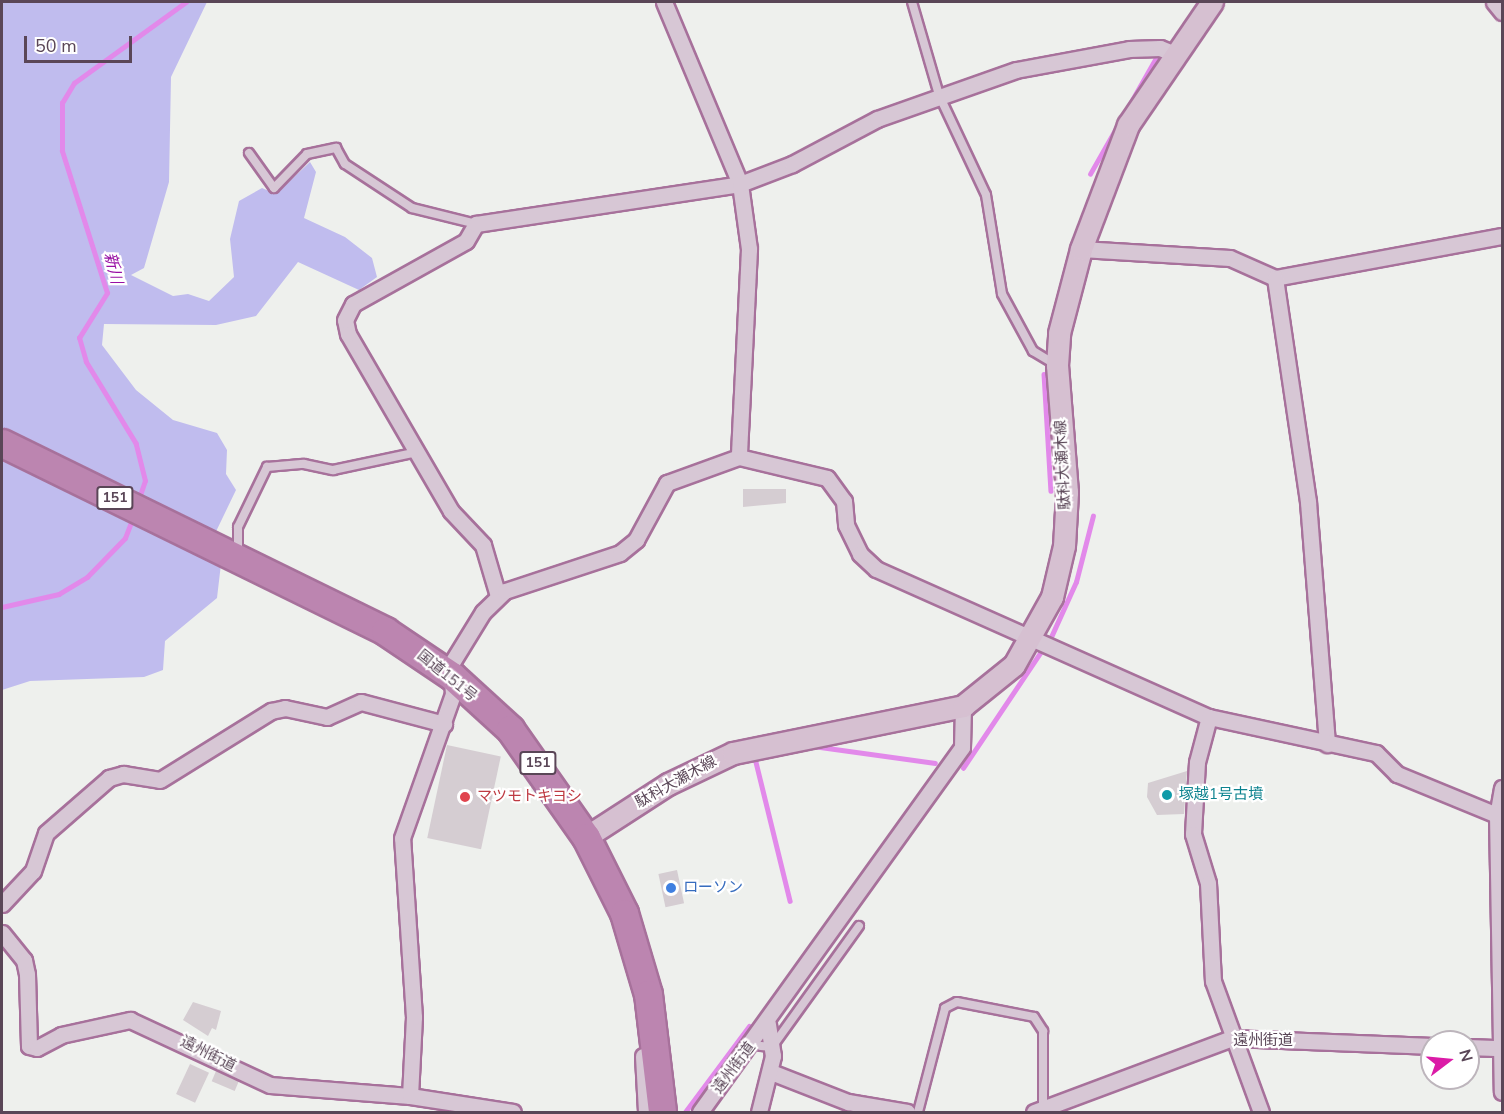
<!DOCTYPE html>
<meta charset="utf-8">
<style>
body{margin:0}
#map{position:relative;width:1504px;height:1114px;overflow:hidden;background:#eef0ed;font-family:"Nunito Sans","Noto Sans JP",sans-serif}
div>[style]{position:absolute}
.green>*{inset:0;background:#c0bcee}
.stream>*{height:4.5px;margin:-2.25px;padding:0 2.25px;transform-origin:2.25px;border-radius:2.25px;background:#e289ea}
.building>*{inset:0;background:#d5cdd2;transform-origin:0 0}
.roads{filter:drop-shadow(2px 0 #a7719b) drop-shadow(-2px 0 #a7719b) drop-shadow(0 2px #a7719b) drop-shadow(0 -2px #a7719b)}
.lane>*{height:8px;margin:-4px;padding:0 4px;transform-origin:4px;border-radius:4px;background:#d7c7d5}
.street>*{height:15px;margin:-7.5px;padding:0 7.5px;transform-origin:7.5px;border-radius:7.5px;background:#d7c7d5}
.secondary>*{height:21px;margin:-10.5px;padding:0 10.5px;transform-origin:10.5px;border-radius:10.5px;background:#d6c0d1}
.highway>*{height:27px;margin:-13.5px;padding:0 13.5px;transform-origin:13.5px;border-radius:13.5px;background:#bc85b0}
.dots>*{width:16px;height:16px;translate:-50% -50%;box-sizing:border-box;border:3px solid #fff;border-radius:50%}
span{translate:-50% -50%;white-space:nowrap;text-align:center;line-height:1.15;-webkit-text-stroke:4.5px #fff;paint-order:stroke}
.shield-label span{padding:2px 4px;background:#fff;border:2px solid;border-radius:4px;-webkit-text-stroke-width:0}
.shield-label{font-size:14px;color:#5a4657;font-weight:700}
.street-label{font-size:15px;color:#5a4657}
.culture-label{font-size:15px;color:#0d838f}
.left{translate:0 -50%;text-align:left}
.health-label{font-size:15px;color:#be3a42}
.shop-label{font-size:15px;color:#366cbe}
.water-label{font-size:16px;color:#980fa4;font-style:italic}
.frame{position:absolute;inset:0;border:3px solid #5a4657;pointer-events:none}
.north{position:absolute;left:1420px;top:1030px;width:60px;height:60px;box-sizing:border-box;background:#fff;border:2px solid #bdb5bc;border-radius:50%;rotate:74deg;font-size:16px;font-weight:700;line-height:24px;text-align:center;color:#5a4657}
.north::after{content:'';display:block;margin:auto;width:21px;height:27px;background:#db1ca7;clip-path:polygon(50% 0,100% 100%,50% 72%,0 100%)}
.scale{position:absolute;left:24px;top:36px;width:108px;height:27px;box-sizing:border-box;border:3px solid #5a4657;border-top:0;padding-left:8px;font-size:18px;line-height:21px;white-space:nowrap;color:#5a4657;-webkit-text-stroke:4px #fff;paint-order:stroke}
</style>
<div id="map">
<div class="green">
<i style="clip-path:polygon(2px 2px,207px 2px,171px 77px,169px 182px,144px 268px,131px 275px,173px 296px,188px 294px,209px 301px,234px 277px,230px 239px,239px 201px,262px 188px,276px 194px,310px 162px,316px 172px,304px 218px,345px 237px,372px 258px,377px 277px,359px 290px,298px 262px,256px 316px,216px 325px,104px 324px,102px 345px,136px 390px,173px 420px,217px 433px,227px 450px,226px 474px,236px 490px,210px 544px,221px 564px,217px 598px,165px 641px,163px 670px,144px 677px,30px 681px,2px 690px)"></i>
</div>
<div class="stream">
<i style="left:1090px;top:174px;width:136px;rotate:-60.4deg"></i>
<i style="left:1044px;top:374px;width:117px;rotate:86.6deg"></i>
<i style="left:138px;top:501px;width:21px;rotate:-71deg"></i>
<i style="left:145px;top:481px;width:38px;rotate:-104deg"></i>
<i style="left:136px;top:444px;width:96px;rotate:-121.4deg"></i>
<i style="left:86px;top:362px;width:25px;rotate:-106deg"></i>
<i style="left:79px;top:338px;width:53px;rotate:-58.1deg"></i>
<i style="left:107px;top:293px;width:149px;rotate:-107.6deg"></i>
<i style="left:62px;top:151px;width:48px;rotate:-90deg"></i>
<i style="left:62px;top:103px;width:23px;rotate:-59deg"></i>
<i style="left:74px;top:83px;width:138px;rotate:-35.9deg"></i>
<i style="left:2px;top:607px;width:58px;rotate:-12.8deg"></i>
<i style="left:59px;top:594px;width:33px;rotate:-31deg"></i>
<i style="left:87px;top:577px;width:54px;rotate:-45.7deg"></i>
<i style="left:125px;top:538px;width:22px;rotate:-69deg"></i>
<i style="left:1051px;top:637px;width:60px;rotate:-65.6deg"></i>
<i style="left:1076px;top:582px;width:68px;rotate:-75.6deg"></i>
<i style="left:813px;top:746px;width:123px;rotate:7.9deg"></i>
<i style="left:755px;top:758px;width:147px;rotate:76.2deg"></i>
<i style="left:963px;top:768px;width:138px;rotate:-56.2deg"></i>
<i style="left:685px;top:1112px;width:107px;rotate:-53.3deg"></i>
</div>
<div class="building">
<i style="clip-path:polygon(743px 489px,786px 489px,786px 503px,743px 507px)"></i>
<i style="left:447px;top:745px;width:55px;height:95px;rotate:12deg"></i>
<i style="clip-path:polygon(1187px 771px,1184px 814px,1157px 815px,1147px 797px,1148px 783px)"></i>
<i style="left:677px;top:870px;width:34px;height:19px;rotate:78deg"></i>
<i style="clip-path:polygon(193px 1002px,221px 1011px,216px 1030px,212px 1028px,208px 1036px,183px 1020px)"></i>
<i style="left:190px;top:1064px;width:21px;height:33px;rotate:25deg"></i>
<i style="left:216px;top:1071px;width:25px;height:11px;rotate:23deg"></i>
</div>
<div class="roads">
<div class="lane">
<i style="left:912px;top:2px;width:97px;rotate:73.8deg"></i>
<i style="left:939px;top:95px;width:110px;rotate:64.8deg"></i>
<i style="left:986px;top:195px;width:100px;rotate:80.8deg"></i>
<i style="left:1002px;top:294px;width:65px;rotate:61.5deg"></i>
<i style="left:1033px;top:351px;width:23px;rotate:31deg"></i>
<i style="left:249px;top:153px;width:43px;rotate:54.5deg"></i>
<i style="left:274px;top:188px;width:47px;rotate:-45.9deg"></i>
<i style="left:307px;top:154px;width:30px;rotate:-12deg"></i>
<i style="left:336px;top:148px;width:18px;rotate:61deg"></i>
<i style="left:345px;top:164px;width:80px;rotate:33.3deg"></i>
<i style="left:412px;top:208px;width:66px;rotate:14deg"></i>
<i style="left:238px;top:551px;width:24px;rotate:-90deg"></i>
<i style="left:238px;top:527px;width:67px;rotate:-64.2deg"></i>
<i style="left:267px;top:467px;width:37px;rotate:-5deg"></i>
<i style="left:304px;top:464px;width:30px;rotate:12deg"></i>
<i style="left:333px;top:470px;width:87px;rotate:-12deg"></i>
<i style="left:761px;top:1046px;width:11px;rotate:5deg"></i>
<i style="left:772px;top:1047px;width:149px;rotate:-54.3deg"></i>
<i style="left:918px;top:1112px;width:107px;rotate:-75.4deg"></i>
<i style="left:945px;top:1008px;width:13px;rotate:-27deg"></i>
<i style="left:957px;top:1002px;width:78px;rotate:11deg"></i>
<i style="left:1034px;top:1017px;width:17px;rotate:57deg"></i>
<i style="left:1043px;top:1031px;width:78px;rotate:90deg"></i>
</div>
<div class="street">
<i style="left:664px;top:2px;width:197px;rotate:67.3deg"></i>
<i style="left:740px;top:184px;width:66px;rotate:82.1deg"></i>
<i style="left:749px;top:249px;width:208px;rotate:92.8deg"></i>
<i style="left:1494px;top:2px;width:13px;rotate:51deg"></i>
<i style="left:1081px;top:249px;width:149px;rotate:3.5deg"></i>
<i style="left:1230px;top:258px;width:49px;rotate:24deg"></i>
<i style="left:1275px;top:278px;width:231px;rotate:-10.5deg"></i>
<i style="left:1275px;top:278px;width:226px;rotate:81.6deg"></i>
<i style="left:1308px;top:502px;width:243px;rotate:85.5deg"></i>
<i style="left:498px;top:596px;width:53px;rotate:-106.4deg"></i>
<i style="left:483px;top:545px;width:47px;rotate:-133.3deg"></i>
<i style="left:451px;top:511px;width:205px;rotate:-120.2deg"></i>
<i style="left:348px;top:334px;width:14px;rotate:-102deg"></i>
<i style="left:345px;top:320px;width:18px;rotate:-63deg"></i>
<i style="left:353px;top:304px;width:129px;rotate:-29.1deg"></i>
<i style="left:466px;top:241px;width:20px;rotate:-60deg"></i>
<i style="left:476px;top:224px;width:267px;rotate:-8.6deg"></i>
<i style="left:740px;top:184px;width:56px;rotate:-21deg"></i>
<i style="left:792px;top:164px;width:96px;rotate:-27.9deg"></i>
<i style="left:877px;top:119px;width:147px;rotate:-19.4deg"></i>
<i style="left:1016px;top:70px;width:115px;rotate:-10.5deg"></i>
<i style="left:1129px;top:49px;width:31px;rotate:-2deg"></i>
<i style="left:1160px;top:48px;width:16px;rotate:22deg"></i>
<i style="left:1209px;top:717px;width:47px;rotate:104.9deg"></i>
<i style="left:1197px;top:762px;width:72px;rotate:93.2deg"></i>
<i style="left:1193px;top:834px;width:51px;rotate:73deg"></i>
<i style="left:1208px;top:883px;width:98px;rotate:87.1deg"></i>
<i style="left:1213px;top:981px;width:140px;rotate:69.9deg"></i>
<i style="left:1502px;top:788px;width:27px;rotate:100deg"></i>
<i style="left:1497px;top:815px;width:277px;rotate:89deg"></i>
<i style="left:2px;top:904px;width:45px;rotate:-46.8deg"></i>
<i style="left:33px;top:871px;width:40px;rotate:-71.1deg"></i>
<i style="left:46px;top:833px;width:84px;rotate:-41.1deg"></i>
<i style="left:109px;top:778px;width:15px;rotate:-16deg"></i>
<i style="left:123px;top:774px;width:37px;rotate:9deg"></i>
<i style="left:160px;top:780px;width:131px;rotate:-31.9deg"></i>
<i style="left:271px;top:711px;width:14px;rotate:-12deg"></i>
<i style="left:285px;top:708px;width:43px;rotate:12.1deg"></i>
<i style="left:327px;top:717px;width:37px;rotate:-24deg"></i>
<i style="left:361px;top:702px;width:86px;rotate:14.8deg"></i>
<i style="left:2px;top:933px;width:35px;rotate:51deg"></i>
<i style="left:24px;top:960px;width:14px;rotate:78deg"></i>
<i style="left:27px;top:974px;width:72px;rotate:88.4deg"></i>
<i style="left:29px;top:1046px;width:8px;rotate:14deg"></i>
<i style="left:37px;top:1048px;width:27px;rotate:-28deg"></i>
<i style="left:61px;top:1035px;width:71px;rotate:-12.3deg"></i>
<i style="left:130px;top:1020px;width:154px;rotate:24.9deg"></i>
<i style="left:270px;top:1085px;width:140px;rotate:4.5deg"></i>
<i style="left:410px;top:1096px;width:104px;rotate:8.8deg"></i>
<i style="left:1468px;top:1047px;width:33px;rotate:2deg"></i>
<i style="left:643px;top:1056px;width:56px;rotate:86.9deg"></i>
<i style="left:771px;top:1072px;width:83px;rotate:21.3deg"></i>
<i style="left:848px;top:1102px;width:60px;rotate:9.6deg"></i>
<i style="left:410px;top:1096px;width:79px;rotate:-87.1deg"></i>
<i style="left:414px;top:1017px;width:179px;rotate:-93.8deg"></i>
<i style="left:402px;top:838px;width:153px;rotate:-70.5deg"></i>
<i style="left:453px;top:694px;width:30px;rotate:-94deg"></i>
<i style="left:451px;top:664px;width:61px;rotate:-58.4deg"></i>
<i style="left:483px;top:612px;width:30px;rotate:-44deg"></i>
<i style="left:505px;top:591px;width:121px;rotate:-18.3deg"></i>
<i style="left:620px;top:553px;width:21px;rotate:-39deg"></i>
<i style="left:636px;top:540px;width:65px;rotate:-61.5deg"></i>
<i style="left:667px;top:483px;width:77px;rotate:-19.9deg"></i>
<i style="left:739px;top:457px;width:90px;rotate:13.4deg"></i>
<i style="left:827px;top:478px;width:29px;rotate:54deg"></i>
<i style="left:844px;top:501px;width:24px;rotate:85deg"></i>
<i style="left:846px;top:525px;width:32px;rotate:64deg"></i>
<i style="left:860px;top:554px;width:22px;rotate:43deg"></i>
<i style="left:876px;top:569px;width:364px;rotate:24deg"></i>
<i style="left:1209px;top:717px;width:171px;rotate:12.2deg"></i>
<i style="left:1376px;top:753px;width:30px;rotate:45deg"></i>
<i style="left:1397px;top:774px;width:108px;rotate:22.3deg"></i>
<i style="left:700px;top:1112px;width:449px;rotate:-54.3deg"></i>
<i style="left:962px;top:747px;width:41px;rotate:-88.6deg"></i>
<i style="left:759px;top:1112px;width:58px;rotate:-76deg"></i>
<i style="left:773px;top:1056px;width:33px;rotate:-99deg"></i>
<i style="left:1034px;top:1112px;width:211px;rotate:-20.5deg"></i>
<i style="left:1232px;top:1038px;width:200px;rotate:2.3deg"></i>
</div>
<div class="secondary">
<i style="left:586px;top:837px;width:98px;rotate:-32.9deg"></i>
<i style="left:668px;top:784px;width:72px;rotate:-25.5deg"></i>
<i style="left:733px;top:753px;width:235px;rotate:-11.5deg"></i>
<i style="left:963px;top:706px;width:65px;rotate:-38.8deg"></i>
<i style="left:1014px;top:665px;width:78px;rotate:-60.8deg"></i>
<i style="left:1052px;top:597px;width:52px;rotate:-76.8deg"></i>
<i style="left:1064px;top:546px;width:54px;rotate:-86.8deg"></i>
<i style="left:1067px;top:492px;width:127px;rotate:-94.5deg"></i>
<i style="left:1057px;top:365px;width:32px;rotate:-86deg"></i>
<i style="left:1059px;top:333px;width:87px;rotate:-75.3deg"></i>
<i style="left:1081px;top:249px;width:133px;rotate:-69.2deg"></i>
<i style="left:1128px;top:125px;width:149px;rotate:-55.7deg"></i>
</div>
<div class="highway">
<i style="left:2px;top:443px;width:427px;rotate:26.1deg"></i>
<i style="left:385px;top:631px;width:81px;rotate:33.9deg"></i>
<i style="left:452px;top:676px;width:79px;rotate:42.4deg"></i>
<i style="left:510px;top:729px;width:132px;rotate:54.9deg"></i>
<i style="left:586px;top:837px;width:85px;rotate:63.4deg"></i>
<i style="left:624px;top:913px;width:84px;rotate:73.5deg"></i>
<i style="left:648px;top:994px;width:119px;rotate:83.2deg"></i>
</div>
</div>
<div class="dots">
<i style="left:1167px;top:795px;background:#0f9aa8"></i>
<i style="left:465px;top:797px;background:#e0444e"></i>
<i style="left:671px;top:888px;background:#3f7fe0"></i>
</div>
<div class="shield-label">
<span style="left:115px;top:498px">151</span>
<span style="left:538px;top:763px">151</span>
</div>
<div class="street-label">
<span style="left:1063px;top:465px;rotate:-93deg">駄科大瀬木線</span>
<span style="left:447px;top:676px;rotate:39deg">国道151号</span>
<span style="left:676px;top:782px;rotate:-29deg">駄科大瀬木線</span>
<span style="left:1263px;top:1041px">遠州街道</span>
<span style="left:208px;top:1054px;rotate:27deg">遠州街道</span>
<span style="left:734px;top:1068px;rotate:-53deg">遠州街道</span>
</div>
<div class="culture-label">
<span class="left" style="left:1179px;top:795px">塚越1号古墳</span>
</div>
<div class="health-label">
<span class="left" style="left:477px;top:797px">マツモトキヨシ</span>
</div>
<div class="shop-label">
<span class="left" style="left:683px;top:888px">ローソン</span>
</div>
<div class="water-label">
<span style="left:113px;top:268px;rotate:76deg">新川</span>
</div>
<div class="frame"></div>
<div class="north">N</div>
<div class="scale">50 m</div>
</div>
